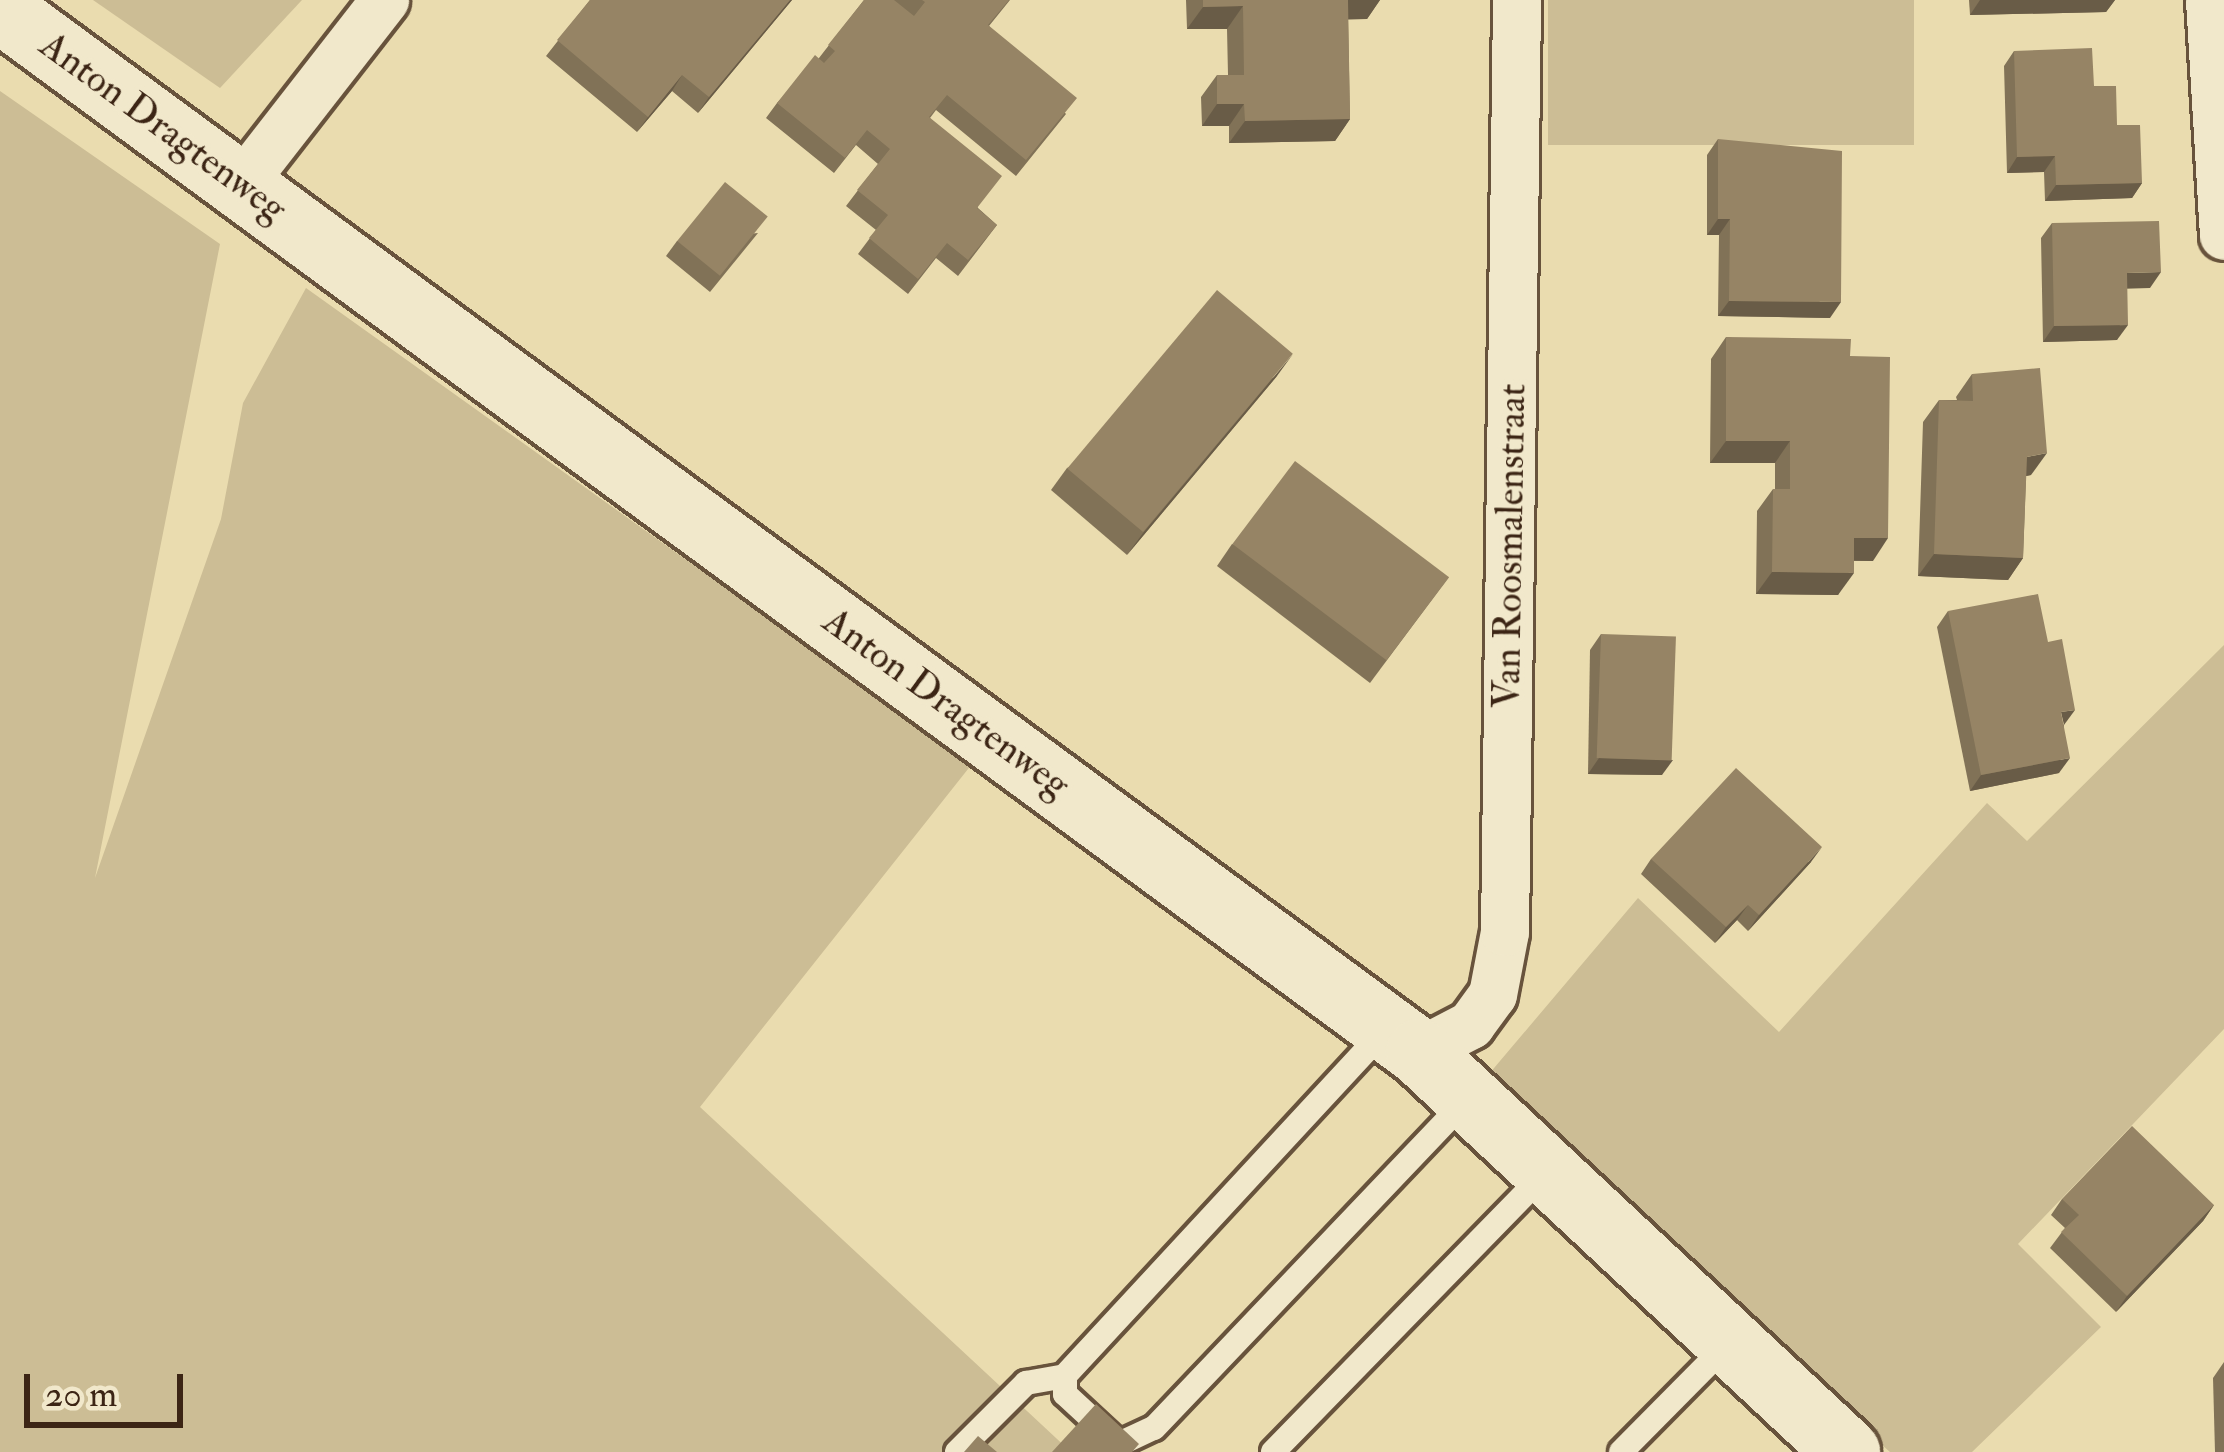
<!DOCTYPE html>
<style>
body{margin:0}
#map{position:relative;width:2224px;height:1452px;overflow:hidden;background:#eadcaf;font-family:"IM FELL Double Pica",serif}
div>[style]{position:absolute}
.green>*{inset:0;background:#ccbd95;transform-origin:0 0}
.roads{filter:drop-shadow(3px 0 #68533c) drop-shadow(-3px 0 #68533c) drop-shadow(0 3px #68533c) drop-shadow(0 -3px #68533c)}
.lane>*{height:24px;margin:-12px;padding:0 12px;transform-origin:12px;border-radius:12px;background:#f1e8cb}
.street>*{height:48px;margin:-24px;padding:0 24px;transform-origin:24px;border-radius:24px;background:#f1e8cb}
.secondary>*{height:66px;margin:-33px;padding:0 33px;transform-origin:33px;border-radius:33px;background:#f1e8cb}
.wall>*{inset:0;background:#817257}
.shaded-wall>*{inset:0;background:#695c47}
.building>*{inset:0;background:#968465;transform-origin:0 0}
span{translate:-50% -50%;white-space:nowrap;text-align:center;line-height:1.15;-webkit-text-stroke:10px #f1e8cb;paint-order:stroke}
.street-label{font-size:39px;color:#3c2515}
.scale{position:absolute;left:24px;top:1374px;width:159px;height:54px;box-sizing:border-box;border:6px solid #3c2515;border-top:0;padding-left:15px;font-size:36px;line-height:42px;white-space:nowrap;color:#3c2515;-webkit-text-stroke:9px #f1e8cb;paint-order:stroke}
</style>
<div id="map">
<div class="green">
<i style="clip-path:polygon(93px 0,302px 0,220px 88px)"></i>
<i style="left:1548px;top:0;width:366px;height:145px"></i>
<i style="clip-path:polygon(0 91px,220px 244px,95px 878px,221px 519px,243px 403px,306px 288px,972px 764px,700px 1107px,1071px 1452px,0 1452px)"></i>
<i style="clip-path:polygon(2224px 645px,2224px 1029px,2018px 1244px,2101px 1327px,1972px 1452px,1890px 1452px,1478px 1087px,1638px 898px,1779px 1032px,1987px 803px,2027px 841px)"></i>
</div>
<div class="roads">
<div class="lane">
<i style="left:1384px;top:1031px;width:470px;rotate:132.8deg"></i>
<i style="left:1065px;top:1376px;width:18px;rotate:90deg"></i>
<i style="left:1065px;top:1394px;width:74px;rotate:42.8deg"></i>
<i style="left:1119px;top:1444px;width:38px;rotate:-25deg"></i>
<i style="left:1154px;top:1428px;width:454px;rotate:-46.4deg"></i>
<i style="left:957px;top:1452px;width:98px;rotate:-45deg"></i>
<i style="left:1026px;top:1383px;width:40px;rotate:-10deg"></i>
<i style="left:1273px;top:1452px;width:387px;rotate:-45.7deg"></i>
<i style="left:1621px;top:1452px;width:153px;rotate:-45.3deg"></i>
</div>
<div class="street">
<i style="left:2210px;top:0;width:236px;rotate:86.6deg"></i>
<i style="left:242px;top:184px;width:233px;rotate:-52.1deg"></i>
<i style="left:1419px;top:1052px;width:59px;rotate:-27.4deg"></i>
<i style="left:1471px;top:1025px;width:37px;rotate:-54deg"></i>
<i style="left:1493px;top:995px;width:64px;rotate:-79.2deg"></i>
<i style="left:1505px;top:932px;width:932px;rotate:-89.26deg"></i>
</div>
<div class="secondary">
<i style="left:0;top:9px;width:1761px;rotate:36.32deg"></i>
<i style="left:1419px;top:1052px;width:586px;rotate:43.06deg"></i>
</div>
</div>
<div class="wall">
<i style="clip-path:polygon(590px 0,792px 0,698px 113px,672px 91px,637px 132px,546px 56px)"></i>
<i style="clip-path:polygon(864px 0,1010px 0,989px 26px,1066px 114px,1016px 176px,936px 110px,930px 118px,978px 208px,997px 225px,958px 276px,936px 258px,908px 294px,858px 254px,876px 230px,846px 206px,878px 164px,856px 145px,834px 173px,766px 118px,777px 103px,819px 58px)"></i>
<i style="clip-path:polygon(1186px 0,1380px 0,1367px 19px,1348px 19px,1350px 119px,1335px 141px,1229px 143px,1229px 126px,1202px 126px,1201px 97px,1217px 75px,1228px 75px,1227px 29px,1187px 29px)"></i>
<i style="clip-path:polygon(1969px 0,2115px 0,2106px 12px,1970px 15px)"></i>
<i style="clip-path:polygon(2014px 51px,2094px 86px,2117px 125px,2142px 183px,2132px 198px,2045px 201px,2044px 172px,2007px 173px,2004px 66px)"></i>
<i style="clip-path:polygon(1718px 139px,1830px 318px,1718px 316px,1719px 235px,1707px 235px,1707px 155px)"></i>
<i style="clip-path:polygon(2052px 223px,2150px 288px,2127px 288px,2117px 340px,2043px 342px,2041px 238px)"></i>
<i style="clip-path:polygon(758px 233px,710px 292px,666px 256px,677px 241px)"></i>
<i style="clip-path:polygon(1726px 337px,1850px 356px,1873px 561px,1854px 561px,1838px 595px,1756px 594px,1757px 511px,1773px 489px,1775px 489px,1775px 463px,1710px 463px,1711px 359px)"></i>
<i style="clip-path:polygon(1972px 374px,2031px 475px,2026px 476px,2023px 558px,2008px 580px,1918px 576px,1923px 422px,1939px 400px,1957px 400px,1956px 397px)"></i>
<i style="clip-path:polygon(1277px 376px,1127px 555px,1051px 490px,1067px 468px)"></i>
<i style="clip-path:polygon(1232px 544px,1448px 578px,1370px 683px,1217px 566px)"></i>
<i style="clip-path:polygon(1948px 611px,2064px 725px,2059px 773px,1970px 791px,1937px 627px)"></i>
<i style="clip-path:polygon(1601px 634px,1662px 775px,1588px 774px,1590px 650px)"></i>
<i style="clip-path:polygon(1651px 859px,1811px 862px,1748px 931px,1737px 920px,1715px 943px,1641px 874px)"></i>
<i style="clip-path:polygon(2062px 1199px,2214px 1205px,2203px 1221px,2116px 1312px,2050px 1248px,2065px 1228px,2051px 1215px)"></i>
<i style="clip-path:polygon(2224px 1362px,2224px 1452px,2215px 1452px,2213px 1378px)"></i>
</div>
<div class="shaded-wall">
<i style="clip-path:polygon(790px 0,792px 0,698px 113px,709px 97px)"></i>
<i style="clip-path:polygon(1346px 0,1380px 0,1367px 19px,1332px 20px)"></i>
<i style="clip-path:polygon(1980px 0,2115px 0,2106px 12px,1970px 15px)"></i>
<i style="clip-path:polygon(1243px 6px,1227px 29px,1187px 29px,1203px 7px)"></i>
<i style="clip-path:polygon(682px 75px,672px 91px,637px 132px,648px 117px)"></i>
<i style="clip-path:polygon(1217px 104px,1244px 104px,1229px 126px,1202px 126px)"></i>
<i style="clip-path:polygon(1350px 119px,1335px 141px,1229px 143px,1245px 121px)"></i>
<i style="clip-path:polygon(2055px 156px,2044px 172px,2007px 173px,2017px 157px)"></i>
<i style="clip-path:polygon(2142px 183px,2132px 198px,2045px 201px,2056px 185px)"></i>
<i style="clip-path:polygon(1718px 219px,1730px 219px,1719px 235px,1707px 235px)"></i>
<i style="clip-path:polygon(2161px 272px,2150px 288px,2116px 289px,2127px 273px)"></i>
<i style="clip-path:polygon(1729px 301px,1841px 302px,1830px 318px,1718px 316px)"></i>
<i style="clip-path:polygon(2128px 325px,2117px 340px,2043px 342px,2054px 326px)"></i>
<i style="clip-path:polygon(1293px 354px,1277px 376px,1127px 555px,1143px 533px)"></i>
<i style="clip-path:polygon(1726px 441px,1790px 441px,1775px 463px,1710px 463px)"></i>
<i style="clip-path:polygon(2047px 453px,2031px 475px,2011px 479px,2027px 457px)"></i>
<i style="clip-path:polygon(1854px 538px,1888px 538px,1873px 561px,1838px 560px)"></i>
<i style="clip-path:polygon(1934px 554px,2023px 558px,2008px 580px,1918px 576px)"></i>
<i style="clip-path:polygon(1772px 572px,1854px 573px,1838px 595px,1756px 594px)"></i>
<i style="clip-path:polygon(2075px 710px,2064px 725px,2061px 712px)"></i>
<i style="clip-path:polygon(1599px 758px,1673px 760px,1662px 775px,1588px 774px)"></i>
<i style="clip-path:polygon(2070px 758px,2059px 773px,1970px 791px,1981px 775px)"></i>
<i style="clip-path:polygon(1822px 847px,1811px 862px,1748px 931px,1759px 915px)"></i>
<i style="clip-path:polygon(1748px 905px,1737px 920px,1715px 943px,1726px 927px)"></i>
<i style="clip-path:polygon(2214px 1205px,2203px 1221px,2116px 1312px,2127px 1296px)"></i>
</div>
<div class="building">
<i style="clip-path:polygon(590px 0,790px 0,709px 97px,682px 75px,648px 117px,557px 40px)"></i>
<i style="clip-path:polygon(864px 0,894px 0,914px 16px,925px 2px,922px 0,1009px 0,988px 25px,1077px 98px,1026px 160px,947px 95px,929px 117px,1002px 176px,977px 208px,997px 225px,968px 260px,947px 243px,918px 279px,869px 238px,888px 215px,857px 190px,890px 149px,867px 130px,845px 158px,777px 103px,815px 55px,824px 63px,835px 51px,828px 45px)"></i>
<i style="clip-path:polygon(1203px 0,1348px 0,1350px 119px,1245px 121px,1244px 104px,1217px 104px,1217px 75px,1244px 75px,1243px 6px,1203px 7px)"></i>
<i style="clip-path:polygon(2092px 48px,2094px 86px,2116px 86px,2117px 125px,2140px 125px,2142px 183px,2056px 185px,2055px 156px,2017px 157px,2014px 51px)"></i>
<i style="clip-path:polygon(1718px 139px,1842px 151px,1841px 302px,1729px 301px,1730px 219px,1718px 219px)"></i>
<i style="left:725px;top:182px;width:55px;height:76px;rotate:39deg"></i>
<i style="clip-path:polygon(2159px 221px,2161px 272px,2127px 273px,2128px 325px,2054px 326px,2052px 223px)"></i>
<i style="left:1217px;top:290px;width:99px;height:233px;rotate:40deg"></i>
<i style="clip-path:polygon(1726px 337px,1851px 339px,1850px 356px,1890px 357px,1888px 538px,1854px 538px,1854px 573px,1772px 572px,1773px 489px,1790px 489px,1790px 441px,1726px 441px)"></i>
<i style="clip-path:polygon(2040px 368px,2047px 453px,2027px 457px,2023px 558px,1934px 554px,1939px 400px,1973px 401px,1972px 374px)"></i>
<i style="left:1295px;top:461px;width:193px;height:104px;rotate:37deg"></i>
<i style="clip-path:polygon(2038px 594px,2048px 642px,2062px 639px,2075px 710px,2061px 712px,2070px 758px,1981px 775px,1948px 611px)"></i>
<i style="left:1601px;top:634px;width:75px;height:124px;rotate:2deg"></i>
<i style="clip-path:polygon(1736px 768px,1822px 847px,1759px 915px,1748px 905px,1726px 927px,1651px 859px)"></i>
<i style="clip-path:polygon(2132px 1126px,2214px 1205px,2127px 1296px,2061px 1232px,2079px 1215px,2062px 1199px)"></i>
<i style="clip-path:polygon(1096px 1404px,1139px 1444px,1132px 1452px,1052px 1452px)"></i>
<i style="clip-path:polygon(978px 1436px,997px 1452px,964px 1452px)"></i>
</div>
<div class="street-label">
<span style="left:163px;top:127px;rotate:36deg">Anton Dragtenweg</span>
<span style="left:1510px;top:546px;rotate:-89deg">Van Roosmalenstraat</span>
<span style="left:946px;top:703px;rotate:36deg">Anton Dragtenweg</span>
</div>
<div class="scale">20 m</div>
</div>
